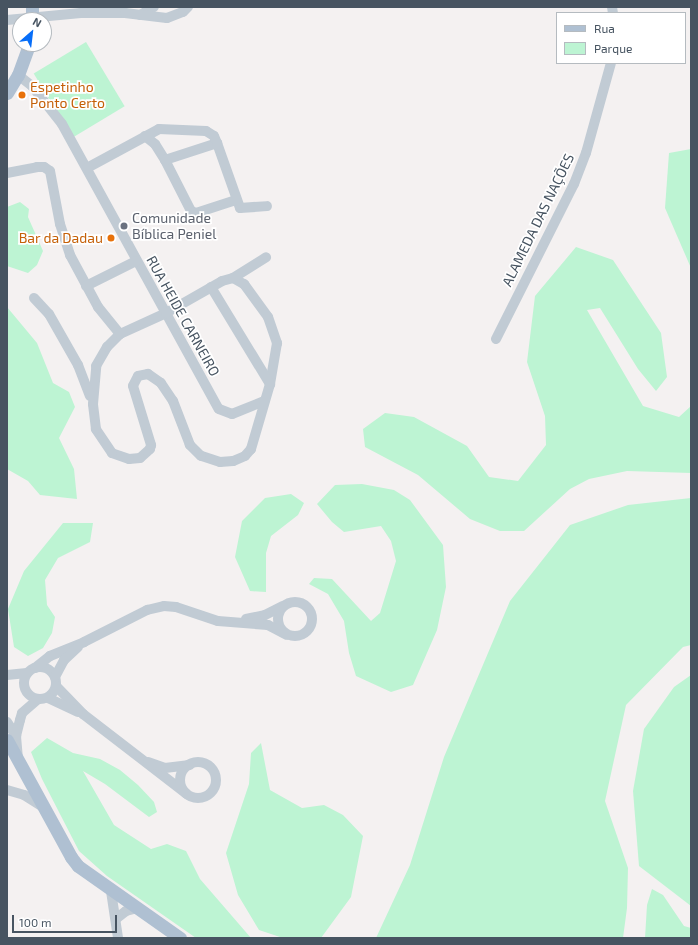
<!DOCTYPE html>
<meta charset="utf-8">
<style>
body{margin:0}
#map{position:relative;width:698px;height:945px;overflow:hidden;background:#f4f1f1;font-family:"Exo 2",sans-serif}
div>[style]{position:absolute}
.green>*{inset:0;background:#bdf4d3;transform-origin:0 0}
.minor>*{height:10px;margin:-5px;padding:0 5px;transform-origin:5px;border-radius:5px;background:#c1cbd4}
.minor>.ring{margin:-5px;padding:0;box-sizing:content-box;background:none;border:10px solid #c1cbd4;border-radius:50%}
.major>*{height:13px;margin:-6.5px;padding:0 6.5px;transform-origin:6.5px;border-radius:6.5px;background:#afc0d2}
.dots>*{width:11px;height:11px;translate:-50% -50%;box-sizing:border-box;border:2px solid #fff;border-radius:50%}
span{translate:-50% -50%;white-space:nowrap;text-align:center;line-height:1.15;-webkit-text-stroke:3.5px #fff;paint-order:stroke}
.food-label{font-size:14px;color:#c56008}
.left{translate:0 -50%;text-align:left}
.right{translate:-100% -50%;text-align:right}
.worship-label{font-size:14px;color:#5b616d}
.street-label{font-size:14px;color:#475461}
.frame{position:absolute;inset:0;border:8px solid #475461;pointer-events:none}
.legend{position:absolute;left:556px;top:12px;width:130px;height:52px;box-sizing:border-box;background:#fff;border:1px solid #b5bbc0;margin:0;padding:5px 7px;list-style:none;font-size:12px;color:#475461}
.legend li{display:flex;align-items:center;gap:8px;height:20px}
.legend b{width:20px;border:1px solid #b5bbc0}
.north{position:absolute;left:12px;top:12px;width:40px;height:40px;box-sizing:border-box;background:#fff;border:1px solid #b5bbc0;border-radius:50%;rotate:28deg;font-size:11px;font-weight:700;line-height:16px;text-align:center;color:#475461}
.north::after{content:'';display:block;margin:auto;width:14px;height:18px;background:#076ef8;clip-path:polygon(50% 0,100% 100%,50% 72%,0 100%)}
.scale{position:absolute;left:12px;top:915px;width:105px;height:18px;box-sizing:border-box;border:2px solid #475461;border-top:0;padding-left:5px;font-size:12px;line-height:14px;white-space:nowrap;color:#475461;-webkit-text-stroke:3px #fff;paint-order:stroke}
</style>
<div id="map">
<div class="green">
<i style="left:86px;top:42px;width:75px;height:61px;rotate:59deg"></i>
<i style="clip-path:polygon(691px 149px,691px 268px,665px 208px,669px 153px)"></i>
<i style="clip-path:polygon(20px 202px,29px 209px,28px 217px,43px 251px,37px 265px,28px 273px,7px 266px,7px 207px)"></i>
<i style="clip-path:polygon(576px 247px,613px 260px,661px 333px,667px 377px,656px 391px,638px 369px,600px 308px,587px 310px,643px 406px,679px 417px,691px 406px,691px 473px,627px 471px,589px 479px,570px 489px,524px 531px,500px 531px,470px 519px,418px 475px,365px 447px,363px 429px,385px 413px,414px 417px,467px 446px,489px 477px,518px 481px,546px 445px,545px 416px,527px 362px,535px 296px)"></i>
<i style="clip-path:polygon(7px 307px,37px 343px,53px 383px,69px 392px,75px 407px,59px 438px,74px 469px,77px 499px,40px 495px,28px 481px,7px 469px)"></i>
<i style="clip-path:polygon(362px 484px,394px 490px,410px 500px,443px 545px,446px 587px,437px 630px,413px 685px,391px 692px,356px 676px,349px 653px,344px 621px,328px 594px,309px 584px,314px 578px,332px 579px,371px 621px,380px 613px,396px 561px,391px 541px,381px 526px,344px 532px,332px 522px,317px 504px,335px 485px)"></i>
<i style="clip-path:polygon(291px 494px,304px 503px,298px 515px,271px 536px,266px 553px,266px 592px,250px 591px,235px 557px,242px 521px,265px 498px)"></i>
<i style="clip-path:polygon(691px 498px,691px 645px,683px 647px,626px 705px,605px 801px,628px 868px,627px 908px,623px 938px,376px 938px,410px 865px,444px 757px,510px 601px,570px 525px,628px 505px)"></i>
<i style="clip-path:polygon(63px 523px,93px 523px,90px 542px,58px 558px,45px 580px,47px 605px,55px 617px,52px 633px,43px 648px,28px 656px,14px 647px,8px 609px,24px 571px)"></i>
<i style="clip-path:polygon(691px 675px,691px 906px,639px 866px,633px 791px,644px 729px,674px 687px)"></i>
<i style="clip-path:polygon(47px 738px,73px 753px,100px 759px,120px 770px,138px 785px,154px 802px,157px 812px,149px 817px,105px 784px,83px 771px,114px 825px,151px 849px,167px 844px,186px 851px,200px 879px,251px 938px,196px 938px,107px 876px,79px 851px,42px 779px,31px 752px)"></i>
<i style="clip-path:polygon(261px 743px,270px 790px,302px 808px,324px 805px,343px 815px,363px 836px,351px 897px,321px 938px,283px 938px,259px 930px,238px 895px,226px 853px,249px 784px,251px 753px)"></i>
<i style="clip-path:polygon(652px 889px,663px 895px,684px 926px,691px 928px,691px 938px,645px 938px,647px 905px)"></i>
</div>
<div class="minor">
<i style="left:612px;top:7px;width:6px;rotate:81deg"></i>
<i style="left:140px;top:15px;width:16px;rotate:-30deg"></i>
<i style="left:7px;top:20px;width:74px;rotate:-5.4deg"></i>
<i style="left:81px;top:13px;width:44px"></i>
<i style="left:125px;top:13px;width:42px;rotate:6.8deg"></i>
<i style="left:167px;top:18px;width:17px;rotate:-21deg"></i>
<i style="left:183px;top:12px;width:7px;rotate:-45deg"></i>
<i style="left:18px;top:75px;width:18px;rotate:38deg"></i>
<i style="left:32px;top:86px;width:48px;rotate:51.7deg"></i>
<i style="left:62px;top:124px;width:325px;rotate:61.2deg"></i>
<i style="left:219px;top:409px;width:14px;rotate:21deg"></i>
<i style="left:232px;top:414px;width:35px;rotate:-22deg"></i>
<i style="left:145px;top:136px;width:13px;rotate:39deg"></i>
<i style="left:155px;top:144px;width:19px;rotate:58deg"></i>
<i style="left:165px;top:160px;width:57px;rotate:63deg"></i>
<i style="left:191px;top:211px;width:5px;rotate:22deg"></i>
<i style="left:196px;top:213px;width:42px;rotate:-18deg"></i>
<i style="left:165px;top:160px;width:55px;rotate:-18.1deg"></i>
<i style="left:87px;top:168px;width:82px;rotate:-28.4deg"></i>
<i style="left:159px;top:129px;width:47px;rotate:2.4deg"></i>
<i style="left:206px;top:131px;width:9px;rotate:32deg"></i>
<i style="left:214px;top:136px;width:8px;rotate:67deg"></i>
<i style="left:217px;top:143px;width:69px;rotate:70.5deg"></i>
<i style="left:240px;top:208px;width:27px;rotate:-4deg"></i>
<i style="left:7px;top:173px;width:31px;rotate:-11deg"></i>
<i style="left:37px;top:167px;width:7px"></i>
<i style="left:44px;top:167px;width:7px;rotate:34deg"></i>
<i style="left:50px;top:171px;width:54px;rotate:79.3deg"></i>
<i style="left:60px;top:224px;width:33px;rotate:72deg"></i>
<i style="left:70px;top:255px;width:59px;rotate:61.7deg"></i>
<i style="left:98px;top:307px;width:35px;rotate:51deg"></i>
<i style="left:233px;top:278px;width:13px;rotate:29deg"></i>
<i style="left:244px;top:284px;width:41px;rotate:54deg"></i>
<i style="left:268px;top:317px;width:28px;rotate:71deg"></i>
<i style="left:277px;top:343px;width:42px;rotate:99.7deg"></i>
<i style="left:270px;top:384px;width:68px;rotate:106.3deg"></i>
<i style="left:251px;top:449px;width:9px;rotate:131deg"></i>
<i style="left:245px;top:456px;width:13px;rotate:157deg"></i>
<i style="left:233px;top:461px;width:13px;rotate:176deg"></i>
<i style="left:220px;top:462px;width:20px;rotate:-162deg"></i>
<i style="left:201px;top:456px;width:16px;rotate:-135deg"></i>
<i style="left:190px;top:445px;width:47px;rotate:-111.1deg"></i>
<i style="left:173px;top:401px;width:22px;rotate:-124deg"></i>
<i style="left:161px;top:383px;width:16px;rotate:-145deg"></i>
<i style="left:148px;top:374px;width:10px;rotate:169deg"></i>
<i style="left:138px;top:376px;width:11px;rotate:117deg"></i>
<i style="left:133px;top:386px;width:62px;rotate:73deg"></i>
<i style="left:151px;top:445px;width:4px;rotate:104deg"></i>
<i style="left:150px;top:449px;width:13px;rotate:138deg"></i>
<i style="left:140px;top:458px;width:11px;rotate:175deg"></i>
<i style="left:129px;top:459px;width:18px;rotate:-161deg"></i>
<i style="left:112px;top:453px;width:29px;rotate:-124deg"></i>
<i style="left:96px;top:429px;width:25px;rotate:-97deg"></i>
<i style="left:93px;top:404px;width:38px;rotate:-85deg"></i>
<i style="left:96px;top:366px;width:22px;rotate:-60deg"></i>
<i style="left:107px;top:347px;width:18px;rotate:-45deg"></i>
<i style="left:120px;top:334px;width:51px;rotate:-24.5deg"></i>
<i style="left:166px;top:313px;width:64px;rotate:-29.7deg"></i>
<i style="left:222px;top:281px;width:11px;rotate:-15deg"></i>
<i style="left:233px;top:278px;width:39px;rotate:-32deg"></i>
<i style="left:86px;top:286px;width:56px;rotate:-26.6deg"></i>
<i style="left:211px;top:287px;width:114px;rotate:58.7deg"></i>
<i style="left:34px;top:298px;width:22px;rotate:47deg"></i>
<i style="left:49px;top:314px;width:59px;rotate:60.4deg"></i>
<i style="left:78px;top:365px;width:33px;rotate:69deg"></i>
<i style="left:496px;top:339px;width:174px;rotate:-63.3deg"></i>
<i style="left:574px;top:184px;width:33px;rotate:-69deg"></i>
<i style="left:586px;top:153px;width:93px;rotate:-74.5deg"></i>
<i class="ring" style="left:278px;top:602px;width:24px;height:24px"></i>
<i style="left:246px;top:619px;width:19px;rotate:-12deg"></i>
<i style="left:265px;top:615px;width:20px;rotate:-27deg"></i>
<i class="ring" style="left:24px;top:667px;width:22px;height:22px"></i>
<i style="left:35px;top:668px;width:19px;rotate:-39deg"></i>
<i style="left:50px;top:656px;width:37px;rotate:-22deg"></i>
<i style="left:84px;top:642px;width:71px;rotate:-26.9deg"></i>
<i style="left:147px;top:610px;width:17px;rotate:-13deg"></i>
<i style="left:164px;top:606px;width:12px;rotate:5deg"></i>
<i style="left:176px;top:607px;width:44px;rotate:18.4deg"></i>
<i style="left:218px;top:621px;width:50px;rotate:4.6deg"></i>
<i style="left:268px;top:625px;width:21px;rotate:28deg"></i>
<i style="left:7px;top:675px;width:20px;rotate:-6deg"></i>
<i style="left:55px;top:677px;width:19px;rotate:-62deg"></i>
<i style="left:64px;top:660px;width:19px;rotate:-43deg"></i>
<i style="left:56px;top:686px;width:39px;rotate:46deg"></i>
<i style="left:83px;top:714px;width:131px;rotate:37.6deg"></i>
<i style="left:48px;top:698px;width:33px;rotate:25deg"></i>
<i style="left:7px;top:722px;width:17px;rotate:57deg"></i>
<i style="left:18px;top:759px;width:23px;rotate:-95deg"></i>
<i style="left:16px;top:736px;width:16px;rotate:-76deg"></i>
<i style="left:20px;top:720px;width:7px;rotate:-74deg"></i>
<i style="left:22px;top:713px;width:21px;rotate:-41deg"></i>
<i style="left:148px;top:762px;width:18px;rotate:19deg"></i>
<i style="left:165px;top:768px;width:25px;rotate:-7deg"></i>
<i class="ring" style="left:180px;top:762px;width:26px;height:26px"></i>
<i style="left:7px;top:790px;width:18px;rotate:16deg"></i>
<i style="left:24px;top:795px;width:22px;rotate:32deg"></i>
<i style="left:111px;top:891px;width:48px;rotate:81.5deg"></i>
<i style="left:117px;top:918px;width:11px;rotate:-38deg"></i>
<i style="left:126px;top:911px;width:11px;rotate:-15deg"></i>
</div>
<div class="major">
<i style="left:32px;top:7px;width:13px;rotate:90deg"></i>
<i style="left:7px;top:93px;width:21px;rotate:-59deg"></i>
<i style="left:18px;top:75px;width:33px;rotate:-70deg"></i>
<i style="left:7px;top:740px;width:133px;rotate:61.3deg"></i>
<i style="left:71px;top:857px;width:11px;rotate:52deg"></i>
<i style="left:78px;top:866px;width:125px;rotate:35.2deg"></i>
</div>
<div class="dots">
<i style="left:22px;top:95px;background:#e8710a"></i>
<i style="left:124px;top:226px;background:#6b7280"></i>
<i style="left:111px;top:238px;background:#e8710a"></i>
</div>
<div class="food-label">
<span class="left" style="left:30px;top:95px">Espetinho<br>Ponto Certo</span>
<span class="right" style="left:103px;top:238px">Bar da Dadau</span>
</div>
<div class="worship-label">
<span class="left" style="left:132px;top:226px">Comunidade<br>Bíblica Peniel</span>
</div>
<div class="street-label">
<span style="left:538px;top:220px;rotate:-64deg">ALAMEDA DAS NAÇÕES</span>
<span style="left:183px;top:316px;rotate:61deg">RUA HEIDE CARNEIRO</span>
</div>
<div class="frame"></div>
<ul class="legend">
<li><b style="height:5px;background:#afc0d2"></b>Rua</li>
<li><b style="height:11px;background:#bdf4d3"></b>Parque</li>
</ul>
<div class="north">N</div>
<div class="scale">100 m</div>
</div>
